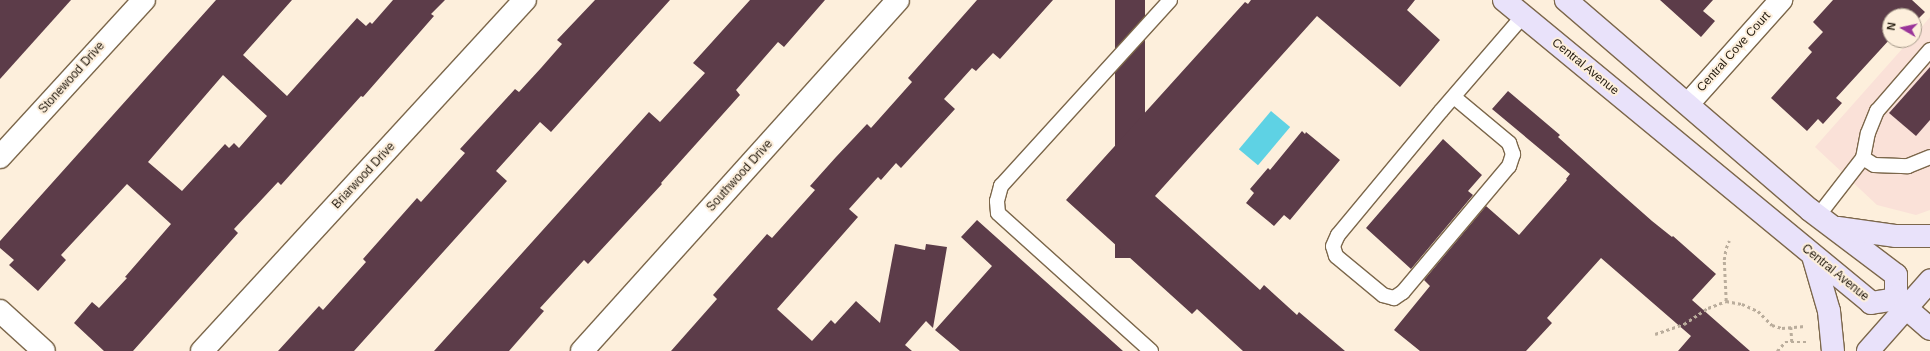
<!DOCTYPE html>
<style>
body{margin:0}
#map{position:relative;width:1930px;height:351px;overflow:hidden;background:#fdefdc;font-family:Arial,sans-serif}
div>[style]{position:absolute}
.commercial>*{inset:0;background:#fae1d8}
.water>*{inset:0;background:#5ed2e4;transform-origin:0 0}
.building>*{inset:0;background:#5c3c49;transform-origin:0 0}
.path>*{height:2.5px;margin-top:-1.25px;transform-origin:0;background:repeating-linear-gradient(90deg,#baad9c 0 3px,transparent 0 6px)}
.roads{filter:drop-shadow(1px 0 #7c674b) drop-shadow(-1px 0 #7c674b) drop-shadow(0 1px #7c674b) drop-shadow(0 -1px #7c674b)}
.service>*{height:14px;margin:-7px;padding:0 7px;transform-origin:7px;border-radius:7px;background:#fff}
.minor>*{height:22px;margin:-11px;padding:0 11px;transform-origin:11px;border-radius:11px;background:#fff}
.secondary>*{height:22px;margin:-11px;padding:0 11px;transform-origin:11px;border-radius:11px;background:#e9e2fa}
span{translate:-50% -50%;white-space:nowrap;text-align:center;line-height:1.15;-webkit-text-stroke:4px #fdefdc;paint-order:stroke}
.street-label{font-size:12px;color:#292014}
.north{position:absolute;left:1882px;top:8px;width:40px;height:40px;box-sizing:border-box;background:#fdefdc;border:1px solid #a89c8c;border-radius:50%;rotate:279deg;font-size:11px;font-weight:700;line-height:16px;text-align:center;color:#292014}
.north::after{content:'';display:block;margin:auto;width:14px;height:18px;background:#9a3499;clip-path:polygon(50% 0,100% 100%,50% 72%,0 100%)}
</style>
<div id="map">
<div class="commercial">
<i style="clip-path:polygon(1930px 17px,1930px 210px,1916px 215px,1877px 205px,1815px 147px,1910px 40px,1914px 40px,1914px 36px)"></i>
</div>
<div class="water">
<i style="left:1271px;top:111px;width:25px;height:50px;rotate:40deg"></i>
</div>
<div class="building">
<i style="clip-path:polygon(0 0,71px 0,0 79px)"></i>
<i style="clip-path:polygon(evenodd,216px 0,292px 0,243px 55px,287px 96px,357px 18px,366px 26px,370px 22px,372px 24px,393px 0,445px 0,431px 14px,434px 16px,363px 97px,361px 96px,281px 185px,278px 182px,234px 229px,238px 233px,133px 351px,104px 351px,74px 323px,92px 302px,99px 308px,127px 278px,125px 277px,171px 224px,127px 184px,61px 255px,66px 260px,38px 291px,9px 265px,14px 260px,0 248px,0 241px,216px 0,223px 75px,267px 116px,239px 148px,234px 143px,229px 148px,225px 144px,182px 191px,148px 162px,223px 75px)"></i>
<i style="clip-path:polygon(595px 0,670px 0,551px 132px,540px 122px,496px 171px,507px 181px,354px 351px,278px 351px,319px 306px,323px 310px,366px 262px,363px 259px,417px 198px,421px 202px,465px 153px,460px 149px,515px 89px,519px 92px,541px 68px,562px 44px,557px 40px)"></i>
<i style="clip-path:polygon(750px 0,825px 0,784px 47px,778px 42px,736px 90px,740px 95px,661px 183px,662px 184px,588px 264px,584px 260px,540px 308px,544px 311px,509px 351px,434px 351px,649px 112px,660px 122px,705px 73px,693px 63px)"></i>
<i style="clip-path:polygon(977px 0,1053px 0,1000px 59px,993px 53px,976px 71px,972px 68px,944px 99px,955px 109px,901px 168px,896px 163px,881px 180px,878px 177px,849px 209px,858px 217px,777px 309px,812px 341px,831px 320px,835px 324px,856px 301px,880px 323px,895px 244px,925px 250px,926px 244px,947px 247px,933px 328px,926px 321px,905px 345px,912px 351px,671px 351px,717px 299px,713px 295px,767px 234px,772px 238px,815px 190px,810px 186px,836px 157px,867px 124px,871px 128px,912px 82px,908px 78px)"></i>
<i style="left:1115px;top:0;width:30px;height:258px"></i>
<i style="clip-path:polygon(1251px 0,1415px 0,1407px 10px,1440px 40px,1400px 87px,1317px 16px,1155px 196px,1260px 290px,1264px 285px,1297px 315px,1299px 312px,1345px 351px,1243px 351px,1197px 309px,1192px 314px,1066px 200px,1245px 2px,1248px 4px)"></i>
<i style="clip-path:polygon(1660px 0,1713px 0,1703px 11px,1715px 21px,1701px 37px)"></i>
<i style="clip-path:polygon(1833px 0,1912px 0,1925px 12px,1914px 23px,1914px 16px,1890px 16px,1890px 39px,1836px 98px,1842px 103px,1823px 124px,1818px 119px,1807px 131px,1771px 98px,1812px 52px,1808px 48px,1823px 32px,1813px 22px)"></i>
<i style="clip-path:polygon(1930px 67px,1930px 120px,1916px 136px,1889px 113px)"></i>
<i style="clip-path:polygon(1508px 91px,1560px 135px,1558px 137px,1618px 191px,1652px 221px,1672px 237px,1673px 236px,1716px 274px,1692px 300px,1750px 351px,1678px 351px,1691px 336px,1601px 258px,1547px 318px,1552px 323px,1526px 351px,1420px 351px,1394px 330px,1430px 286px,1424px 280px,1486px 206px,1519px 235px,1567px 180px,1566px 179px,1570px 174px,1492px 109px)"></i>
<i style="clip-path:polygon(1302px 131px,1305px 134px,1306px 132px,1340px 160px,1290px 220px,1284px 215px,1274px 226px,1246px 203px,1254px 193px,1250px 189px,1268px 168px,1270px 170px)"></i>
<i style="clip-path:polygon(1443px 139px,1482px 175px,1468px 191px,1473px 195px,1411px 269px,1366px 228px)"></i>
<i style="clip-path:polygon(977px 220px,1054px 289px,1123px 351px,960px 351px,935px 330px,992px 266px,961px 237px)"></i>
</div>
<div class="path">
<i style="left:1726px;top:301px;width:41px;rotate:-92.8deg"></i>
<i style="left:1724px;top:260px;width:12px;rotate:-81deg"></i>
<i style="left:1726px;top:248px;width:8px;rotate:-67deg"></i>
<i style="left:1791px;top:327px;width:15px;rotate:86deg"></i>
<i style="left:1655px;top:334px;width:31px;rotate:-19deg"></i>
<i style="left:1684px;top:324px;width:29px;rotate:-34deg"></i>
<i style="left:1708px;top:308px;width:19px;rotate:-21deg"></i>
<i style="left:1726px;top:301px;width:16px;rotate:11deg"></i>
<i style="left:1742px;top:304px;width:17px;rotate:24deg"></i>
<i style="left:1758px;top:311px;width:20px;rotate:45deg"></i>
<i style="left:1772px;top:325px;width:10px;rotate:17deg"></i>
<i style="left:1782px;top:328px;width:23px;rotate:-5deg"></i>
<i style="left:1777px;top:351px;width:12px;rotate:-48deg"></i>
<i style="left:1785px;top:342px;width:23px"></i>
</div>
<div class="roads">
<div class="service">
<i style="left:1454px;top:97px;width:72px;rotate:39.9deg"></i>
<i style="left:1509px;top:143px;width:12px;rotate:70deg"></i>
<i style="left:1513px;top:154px;width:13px;rotate:108deg"></i>
<i style="left:1509px;top:166px;width:165px;rotate:130.1deg"></i>
<i style="left:1403px;top:292px;width:11px;rotate:146deg"></i>
<i style="left:1394px;top:298px;width:11px;rotate:-165deg"></i>
<i style="left:1383px;top:295px;width:61px;rotate:-140.3deg"></i>
<i style="left:1336px;top:256px;width:10px;rotate:-107deg"></i>
<i style="left:1333px;top:246px;width:12px;rotate:-66deg"></i>
<i style="left:1338px;top:235px;width:161px;rotate:-50.3deg"></i>
<i style="left:1441px;top:111px;width:125px;rotate:-49.2deg"></i>
<i style="left:1863px;top:158px;width:13px;rotate:32deg"></i>
<i style="left:1874px;top:165px;width:34px;rotate:2deg"></i>
<i style="left:1908px;top:166px;width:24px;rotate:-22deg"></i>
<i style="left:1818px;top:216px;width:73px;rotate:-52.2deg"></i>
<i style="left:1863px;top:158px;width:25px;rotate:-79deg"></i>
<i style="left:1868px;top:133px;width:24px;rotate:-68deg"></i>
<i style="left:1877px;top:111px;width:81px;rotate:-49deg"></i>
<i style="left:1151px;top:351px;width:206px;rotate:-138deg"></i>
<i style="left:998px;top:213px;width:12px;rotate:-95deg"></i>
<i style="left:997px;top:201px;width:16px;rotate:-75deg"></i>
<i style="left:1001px;top:186px;width:251px;rotate:-47.7deg"></i>
</div>
<div class="minor">
<i style="left:1688px;top:104px;width:140px;rotate:-48.2deg"></i>
<i style="left:0;top:157px;width:213px;rotate:-47.5deg"></i>
<i style="left:0;top:311px;width:59px;rotate:42.3deg"></i>
<i style="left:202px;top:351px;width:477px;rotate:-47.4deg"></i>
<i style="left:582px;top:351px;width:472px;rotate:-48deg"></i>
</div>
<div class="secondary">
<i style="left:1504px;top:0;width:476px;rotate:39.5deg"></i>
<i style="left:1871px;top:303px;width:25px;rotate:-9deg"></i>
<i style="left:1896px;top:299px;width:24px;rotate:-90deg"></i>
<i style="left:1896px;top:275px;width:108px;rotate:-142.9deg"></i>
<i style="left:1810px;top:210px;width:322px;rotate:-139.3deg"></i>
<i style="left:1838px;top:228px;width:59px;rotate:7.9deg"></i>
<i style="left:1896px;top:236px;width:34px"></i>
<i style="left:1813px;top:256px;width:57px;rotate:73.8deg"></i>
<i style="left:1829px;top:311px;width:40px;rotate:84.3deg"></i>
<i style="left:1906px;top:308px;width:32px;rotate:41deg"></i>
<i style="left:1868px;top:351px;width:94px;rotate:-48.5deg"></i>
</div>
</div>
<div class="street-label">
<span style="left:1734px;top:52px;rotate:-48deg">Central Cove Court</span>
<span style="left:1585px;top:67px;rotate:39deg">Central Avenue</span>
<span style="left:72px;top:78px;rotate:-48deg">Stonewood Drive</span>
<span style="left:364px;top:176px;rotate:-47deg">Briarwood Drive</span>
<span style="left:740px;top:176px;rotate:-48deg">Southwood Drive</span>
<span style="left:1835px;top:273px;rotate:39deg">Central Avenue</span>
</div>
<div class="north">N</div>
</div>
